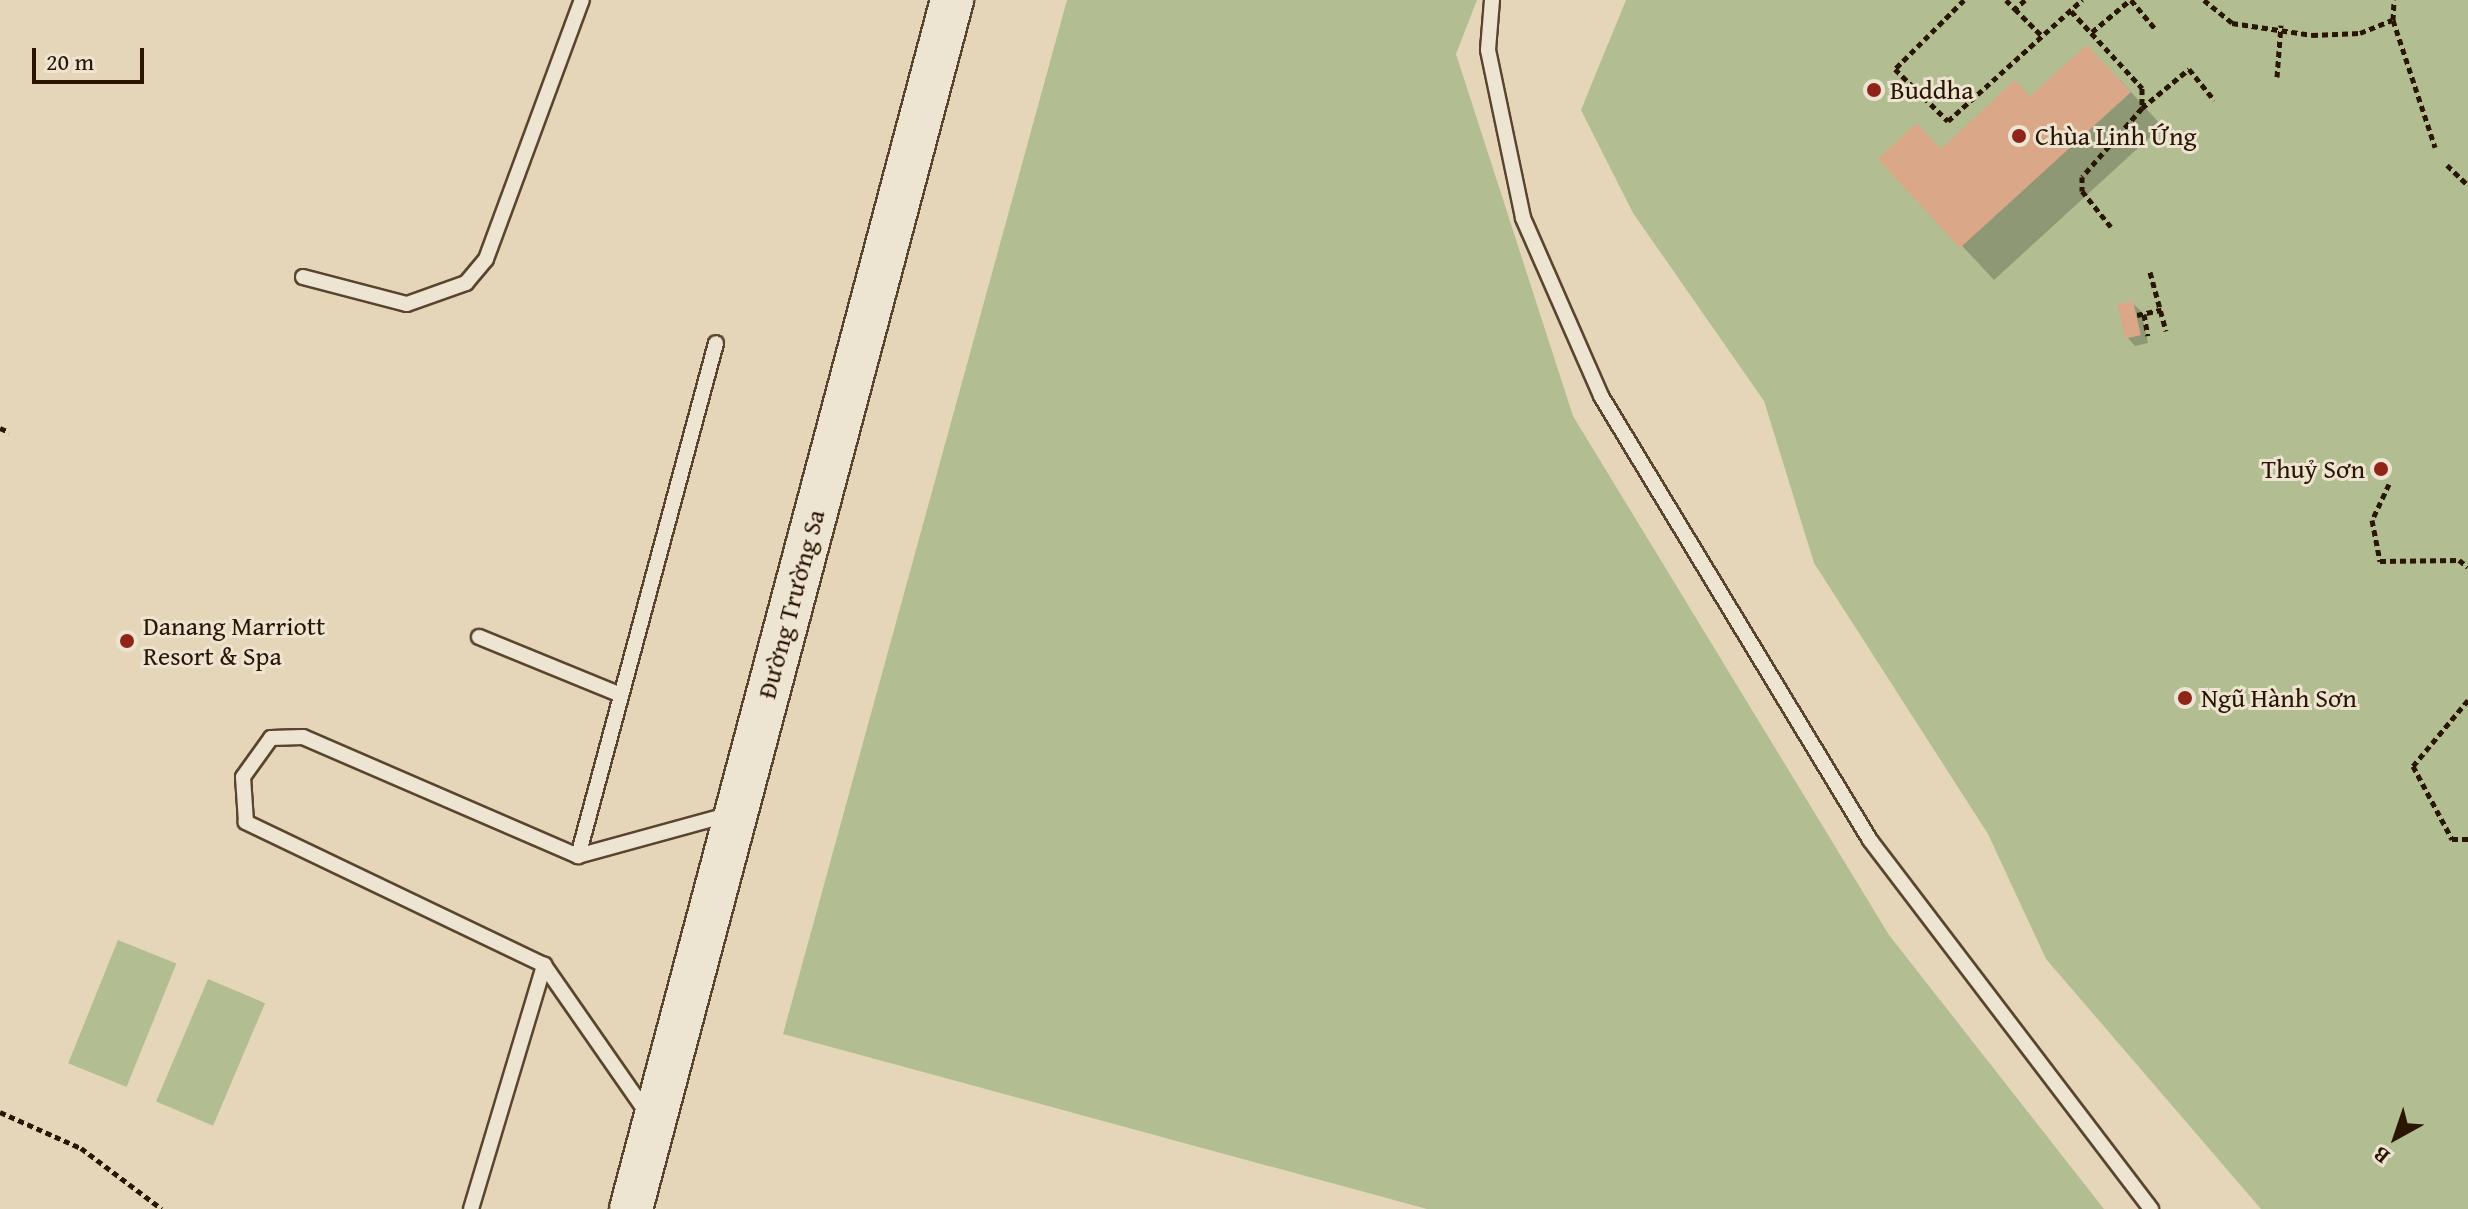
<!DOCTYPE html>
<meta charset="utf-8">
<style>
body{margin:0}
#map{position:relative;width:2468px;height:1209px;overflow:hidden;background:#e5d6b9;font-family:"Gentium Book Plus",serif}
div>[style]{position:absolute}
.green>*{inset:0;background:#b2be91;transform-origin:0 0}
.shadow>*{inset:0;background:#0003}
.building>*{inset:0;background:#daa788;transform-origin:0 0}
.path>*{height:5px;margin-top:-2.5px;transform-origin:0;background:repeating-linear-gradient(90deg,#2a1501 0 6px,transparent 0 10px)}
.roads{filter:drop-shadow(2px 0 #59452f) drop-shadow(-2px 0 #59452f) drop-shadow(0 2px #59452f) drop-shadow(0 -2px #59452f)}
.lane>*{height:14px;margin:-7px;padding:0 7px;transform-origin:7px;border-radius:7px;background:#eee4d2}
.secondary>*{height:42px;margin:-21px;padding:0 21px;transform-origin:21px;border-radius:21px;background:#eee4d2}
.dots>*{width:22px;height:22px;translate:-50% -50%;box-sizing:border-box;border:4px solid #eee4d2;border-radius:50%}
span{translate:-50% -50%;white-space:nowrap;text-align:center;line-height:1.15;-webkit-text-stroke:6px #eee4d2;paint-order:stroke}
.poi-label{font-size:26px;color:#2a1501}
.left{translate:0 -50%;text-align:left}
.right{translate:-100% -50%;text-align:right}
.street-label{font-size:26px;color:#2a1501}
.north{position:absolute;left:2356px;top:1097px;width:80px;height:80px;-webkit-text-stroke:6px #eee4d2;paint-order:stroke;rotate:220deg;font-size:22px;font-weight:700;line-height:32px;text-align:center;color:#2a1501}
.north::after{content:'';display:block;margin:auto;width:28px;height:36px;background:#2a1501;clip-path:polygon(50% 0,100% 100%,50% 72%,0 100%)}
.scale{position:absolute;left:32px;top:48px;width:112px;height:36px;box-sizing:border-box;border:4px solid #2a1501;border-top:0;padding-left:10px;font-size:24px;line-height:28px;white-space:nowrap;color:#2a1501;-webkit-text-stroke:6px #eee4d2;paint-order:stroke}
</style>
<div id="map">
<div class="green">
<i style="clip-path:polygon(1067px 0,1477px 0,1456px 54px,1573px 416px,1889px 935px,2104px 1209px,1427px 1209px,783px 1034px)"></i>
<i style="clip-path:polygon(1626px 0,2468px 0,2468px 1209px,2261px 1209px,2046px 959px,1988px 834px,1814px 563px,1764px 401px,1633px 213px,1581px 110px)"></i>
<i style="left:118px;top:940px;width:63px;height:133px;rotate:22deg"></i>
<i style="left:208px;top:979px;width:62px;height:133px;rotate:23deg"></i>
</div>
<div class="shadow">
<i style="clip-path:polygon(2120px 80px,2162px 126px,1994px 280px,1881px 159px,1942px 151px,2030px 98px)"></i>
<i style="clip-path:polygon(2132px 303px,2141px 311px,2148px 343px,2135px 346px,2127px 337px)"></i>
</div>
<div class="building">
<i style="clip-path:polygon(2087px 45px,2131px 92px,1960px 248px,1878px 159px,1917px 123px,1941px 149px,2015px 80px,2030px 96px)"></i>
<i style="left:2133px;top:301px;width:35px;height:16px;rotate:77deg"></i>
</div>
<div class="path">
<i style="left:1964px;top:0;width:98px;rotate:135deg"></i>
<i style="left:1895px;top:69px;width:74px;rotate:44.5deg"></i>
<i style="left:1948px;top:121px;width:181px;rotate:-42.1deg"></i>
<i style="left:2006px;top:0;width:13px;rotate:45deg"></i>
<i style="left:2025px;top:0;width:13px;rotate:138deg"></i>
<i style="left:2015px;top:9px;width:38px;rotate:45deg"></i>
<i style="left:2131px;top:0;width:38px;rotate:50deg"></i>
<i style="left:2204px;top:0;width:36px;rotate:39deg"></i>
<i style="left:2232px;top:23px;width:81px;rotate:8.5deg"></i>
<i style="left:2312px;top:35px;width:48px;rotate:-2.4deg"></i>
<i style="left:2360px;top:33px;width:35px;rotate:-22deg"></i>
<i style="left:2393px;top:20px;width:134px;rotate:71.7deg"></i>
<i style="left:2071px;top:11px;width:105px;rotate:47.3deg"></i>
<i style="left:2142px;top:88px;width:20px;rotate:90deg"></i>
<i style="left:2142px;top:108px;width:91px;rotate:131deg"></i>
<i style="left:2082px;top:177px;width:14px;rotate:90deg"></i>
<i style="left:2082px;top:191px;width:46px;rotate:51.1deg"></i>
<i style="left:2393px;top:20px;width:20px;rotate:-87deg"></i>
<i style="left:2092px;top:32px;width:50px;rotate:-40.1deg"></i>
<i style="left:2277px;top:77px;width:52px;rotate:-85.6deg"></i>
<i style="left:2142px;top:108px;width:61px;rotate:-39.7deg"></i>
<i style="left:2189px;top:69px;width:40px;rotate:51deg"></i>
<i style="left:2447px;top:165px;width:29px;rotate:44deg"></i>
<i style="left:2150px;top:272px;width:61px;rotate:74.8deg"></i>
<i style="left:2144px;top:314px;width:22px;rotate:80deg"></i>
<i style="left:2137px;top:315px;width:25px;rotate:-12deg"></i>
<i style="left:0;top:428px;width:10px;rotate:24deg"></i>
<i style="left:2389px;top:484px;width:40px;rotate:115deg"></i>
<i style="left:2372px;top:520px;width:42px;rotate:79deg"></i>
<i style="left:2380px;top:561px;width:79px;rotate:-0.7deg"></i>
<i style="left:2459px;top:560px;width:11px;rotate:38deg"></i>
<i style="left:2468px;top:700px;width:86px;rotate:129.8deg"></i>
<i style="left:2413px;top:766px;width:83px;rotate:61.9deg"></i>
<i style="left:2452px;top:839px;width:16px"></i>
<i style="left:0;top:1112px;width:89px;rotate:24deg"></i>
<i style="left:81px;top:1148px;width:101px;rotate:37deg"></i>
</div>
<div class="roads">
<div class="lane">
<i style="left:1492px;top:0;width:50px;rotate:94.6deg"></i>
<i style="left:1488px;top:50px;width:172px;rotate:78.2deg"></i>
<i style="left:1523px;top:218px;width:194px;rotate:66.3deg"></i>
<i style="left:1601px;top:396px;width:519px;rotate:58.79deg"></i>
<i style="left:1870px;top:840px;width:464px;rotate:52.7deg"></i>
<i style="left:303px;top:277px;width:107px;rotate:14.6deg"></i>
<i style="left:407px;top:304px;width:63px;rotate:-19.6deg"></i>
<i style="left:466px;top:283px;width:31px;rotate:-50deg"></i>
<i style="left:486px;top:259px;width:276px;rotate:-69.7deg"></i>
<i style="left:479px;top:637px;width:153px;rotate:22.2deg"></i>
<i style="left:578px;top:856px;width:531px;rotate:-74.94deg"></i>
<i style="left:649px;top:1116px;width:184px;rotate:-124.8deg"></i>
<i style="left:544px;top:965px;width:331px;rotate:-154.4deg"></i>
<i style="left:246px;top:822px;width:45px;rotate:-93.8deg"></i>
<i style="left:243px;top:777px;width:48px;rotate:-54.3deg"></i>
<i style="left:271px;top:738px;width:32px;rotate:-2deg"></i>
<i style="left:303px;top:737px;width:300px;rotate:23.4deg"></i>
<i style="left:578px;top:856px;width:158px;rotate:-15.4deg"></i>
<i style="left:471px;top:1209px;width:255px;rotate:-73.3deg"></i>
</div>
<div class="secondary">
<i style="left:631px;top:1209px;width:1251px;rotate:-75.13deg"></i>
</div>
</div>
<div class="dots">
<i style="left:1874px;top:90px;background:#8f2418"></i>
<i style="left:2019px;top:136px;background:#8f2418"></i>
<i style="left:2381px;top:469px;background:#8f2418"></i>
<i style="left:127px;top:641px;background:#8f2418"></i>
<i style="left:2185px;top:698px;background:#8f2418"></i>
</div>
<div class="poi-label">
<span class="left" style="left:1890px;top:90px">Buddha</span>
<span class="left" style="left:2035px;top:136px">Chùa Linh Ứng</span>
<span class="right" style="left:2365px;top:469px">Thuỷ Sơn</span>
<span class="left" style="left:143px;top:641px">Danang Marriott<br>Resort &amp; Spa</span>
<span class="left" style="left:2201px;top:698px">Ngũ Hành Sơn</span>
</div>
<div class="street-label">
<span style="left:791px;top:604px;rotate:-75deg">Đường Trường Sa</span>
</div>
<div class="north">B</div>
<div class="scale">20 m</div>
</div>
